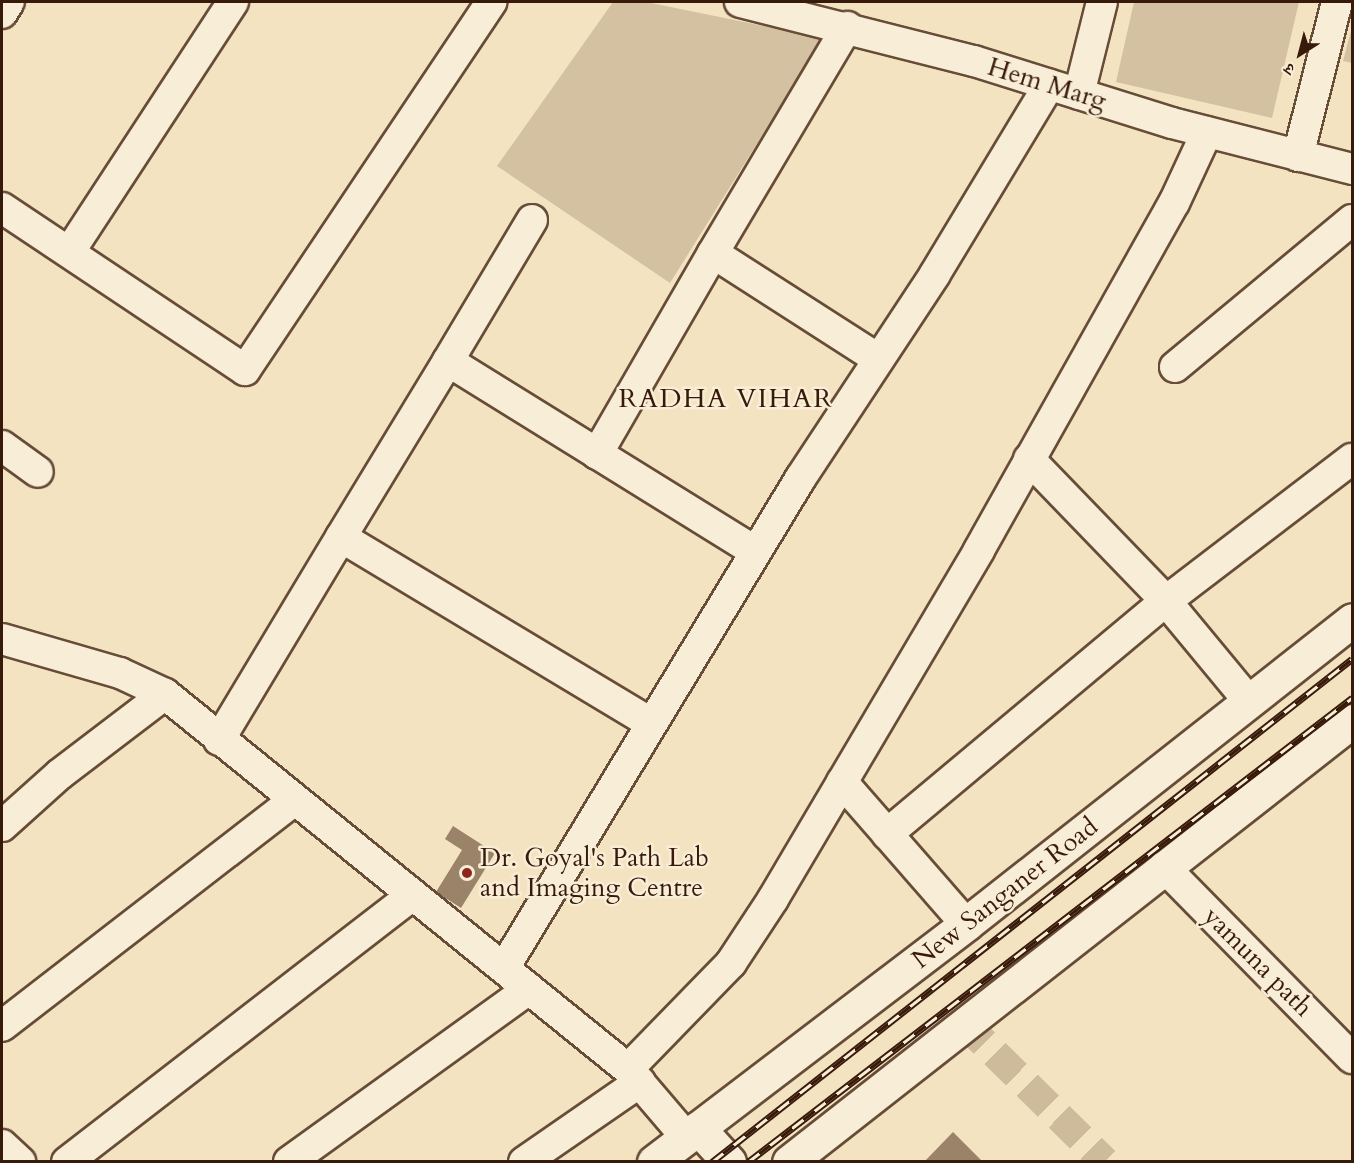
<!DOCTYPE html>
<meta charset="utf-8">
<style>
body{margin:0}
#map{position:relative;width:1354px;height:1163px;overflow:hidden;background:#f4e3c0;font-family:Cardo,"Noto Serif Devanagari",serif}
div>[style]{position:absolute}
.green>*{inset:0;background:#d4c1a1}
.building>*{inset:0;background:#9a8369}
.street-tunnel>*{height:30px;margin-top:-15px;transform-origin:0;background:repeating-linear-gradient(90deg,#cebb9c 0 30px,transparent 0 45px)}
.roads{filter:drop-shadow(2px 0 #674c38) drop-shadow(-2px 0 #674c38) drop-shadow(0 2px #674c38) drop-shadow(0 -2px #674c38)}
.street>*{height:30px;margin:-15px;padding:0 15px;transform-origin:15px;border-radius:15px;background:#f8edd6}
.secondary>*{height:33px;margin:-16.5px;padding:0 16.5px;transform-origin:16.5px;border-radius:16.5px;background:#f8edd6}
.rail>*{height:7px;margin-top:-3.5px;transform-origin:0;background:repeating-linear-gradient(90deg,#f8edd6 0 14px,#381a0a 0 28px);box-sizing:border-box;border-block:2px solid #381a0a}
.dots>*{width:16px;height:16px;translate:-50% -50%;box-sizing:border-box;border:3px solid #f8edd6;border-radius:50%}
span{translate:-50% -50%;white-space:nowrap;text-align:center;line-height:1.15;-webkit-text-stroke:5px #f8edd6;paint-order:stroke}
.street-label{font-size:26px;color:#381a0a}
.poi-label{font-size:26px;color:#381a0a}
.left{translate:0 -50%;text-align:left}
.neighbourhood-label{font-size:27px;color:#381a0a;letter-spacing:1.5px}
.frame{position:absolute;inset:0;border:3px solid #381a0a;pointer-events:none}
.north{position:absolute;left:1270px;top:24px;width:60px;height:60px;-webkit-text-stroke:4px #f8edd6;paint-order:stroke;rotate:216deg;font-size:16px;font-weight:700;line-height:24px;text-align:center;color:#381a0a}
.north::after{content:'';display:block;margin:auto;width:21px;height:27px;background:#381a0a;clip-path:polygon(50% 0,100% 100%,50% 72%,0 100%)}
</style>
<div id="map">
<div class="green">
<i style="clip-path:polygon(613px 2px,646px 2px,823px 38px,670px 283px,497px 166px)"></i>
<i style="clip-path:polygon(1134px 2px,1299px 2px,1272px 118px,1116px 82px)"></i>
<i style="clip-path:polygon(1352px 27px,1352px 63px,1343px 61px)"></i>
</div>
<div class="building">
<i style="clip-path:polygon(453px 826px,495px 853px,461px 908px,436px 892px,462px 850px,445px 839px)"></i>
<i style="clip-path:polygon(953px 1132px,983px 1162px,924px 1162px)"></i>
</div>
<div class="street-tunnel">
<i style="left:963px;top:1022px;width:199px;rotate:44.6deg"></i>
</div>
<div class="roads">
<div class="street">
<i style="left:740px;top:2px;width:241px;rotate:14.2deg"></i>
<i style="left:974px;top:61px;width:207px;rotate:17.4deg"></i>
<i style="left:1172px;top:123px;width:186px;rotate:14.3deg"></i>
<i style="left:2px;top:13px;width:13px;rotate:-58deg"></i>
<i style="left:1079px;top:94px;width:95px;rotate:-76deg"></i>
<i style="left:1298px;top:156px;width:159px;rotate:-75.8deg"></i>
<i style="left:2px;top:208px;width:292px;rotate:33.7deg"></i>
<i style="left:245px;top:370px;width:443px;rotate:-56.2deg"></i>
<i style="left:70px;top:251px;width:298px;rotate:-56.8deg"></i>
<i style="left:713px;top:253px;width:263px;rotate:-59.3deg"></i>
<i style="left:448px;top:361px;width:164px;rotate:-59.2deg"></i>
<i style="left:1175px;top:367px;width:230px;rotate:-39.7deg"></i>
<i style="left:2px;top:446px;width:44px;rotate:35.8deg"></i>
<i style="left:597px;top:454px;width:232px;rotate:-60deg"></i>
<i style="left:713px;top:253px;width:196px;rotate:32.7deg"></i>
<i style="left:1029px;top:459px;width:197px;rotate:46deg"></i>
<i style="left:1166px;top:601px;width:129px;rotate:50.4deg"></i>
<i style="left:341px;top:537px;width:206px;rotate:-58.7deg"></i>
<i style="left:448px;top:361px;width:361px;rotate:31.8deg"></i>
<i style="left:2px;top:639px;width:123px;rotate:16.1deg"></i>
<i style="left:120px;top:673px;width:50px;rotate:25deg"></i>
<i style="left:165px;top:694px;width:596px;rotate:39.01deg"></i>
<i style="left:628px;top:1069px;width:89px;rotate:49.5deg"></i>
<i style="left:219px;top:740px;width:237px;rotate:-59deg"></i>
<i style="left:341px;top:537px;width:361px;rotate:31deg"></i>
<i style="left:842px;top:782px;width:189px;rotate:48.9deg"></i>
<i style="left:2px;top:826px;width:78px;rotate:-41.9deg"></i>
<i style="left:60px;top:774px;width:132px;rotate:-37.3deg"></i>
<i style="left:887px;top:834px;width:363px;rotate:-39.9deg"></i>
<i style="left:1166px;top:601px;width:234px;rotate:-37.4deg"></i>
<i style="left:1164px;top:867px;width:268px;rotate:45.5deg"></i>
<i style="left:504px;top:968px;width:572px;rotate:-58.81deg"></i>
<i style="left:800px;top:479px;width:245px;rotate:-56.6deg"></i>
<i style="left:935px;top:274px;width:221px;rotate:-58.9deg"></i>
<i style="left:2px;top:1026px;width:369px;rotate:-37.7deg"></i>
<i style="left:628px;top:1069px;width:148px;rotate:-45.8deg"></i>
<i style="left:731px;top:963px;width:77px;rotate:-56.7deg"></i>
<i style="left:773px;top:899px;width:405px;rotate:-59.4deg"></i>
<i style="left:979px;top:550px;width:398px;rotate:-60.7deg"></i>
<i style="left:1174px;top:203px;width:78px;rotate:-65.1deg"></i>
<i style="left:2px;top:1145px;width:25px;rotate:43deg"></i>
<i style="left:67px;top:1162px;width:437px;rotate:-37.7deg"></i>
<i style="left:289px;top:1162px;width:296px;rotate:-35.8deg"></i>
<i style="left:524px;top:1162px;width:141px;rotate:-34.6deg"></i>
</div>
<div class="secondary">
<i style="left:698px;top:1128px;width:46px;rotate:47.6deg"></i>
<i style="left:654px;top:1162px;width:392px;rotate:-37.3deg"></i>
<i style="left:966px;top:924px;width:491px;rotate:-38.2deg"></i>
<i style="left:789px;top:1162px;width:715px;rotate:-38.07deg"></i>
</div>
</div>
<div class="rail">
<i style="left:712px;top:1162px;width:814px;rotate:-38.17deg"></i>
<i style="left:748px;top:1162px;width:762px;rotate:-37.53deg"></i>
</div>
<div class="dots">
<i style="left:467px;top:873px;background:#8f2418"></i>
</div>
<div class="street-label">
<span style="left:1047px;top:84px;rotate:17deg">Hem Marg</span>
<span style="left:1005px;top:893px;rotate:-38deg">New Sanganer Road</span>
<span style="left:1258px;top:962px;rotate:45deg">yamuna path</span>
</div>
<div class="poi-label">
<span class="left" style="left:480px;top:873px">Dr. Goyal's Path Lab<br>and Imaging Centre</span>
</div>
<div class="neighbourhood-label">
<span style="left:726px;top:399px">RADHA VIHAR</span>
</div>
<div class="frame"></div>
<div class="north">उ</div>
</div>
